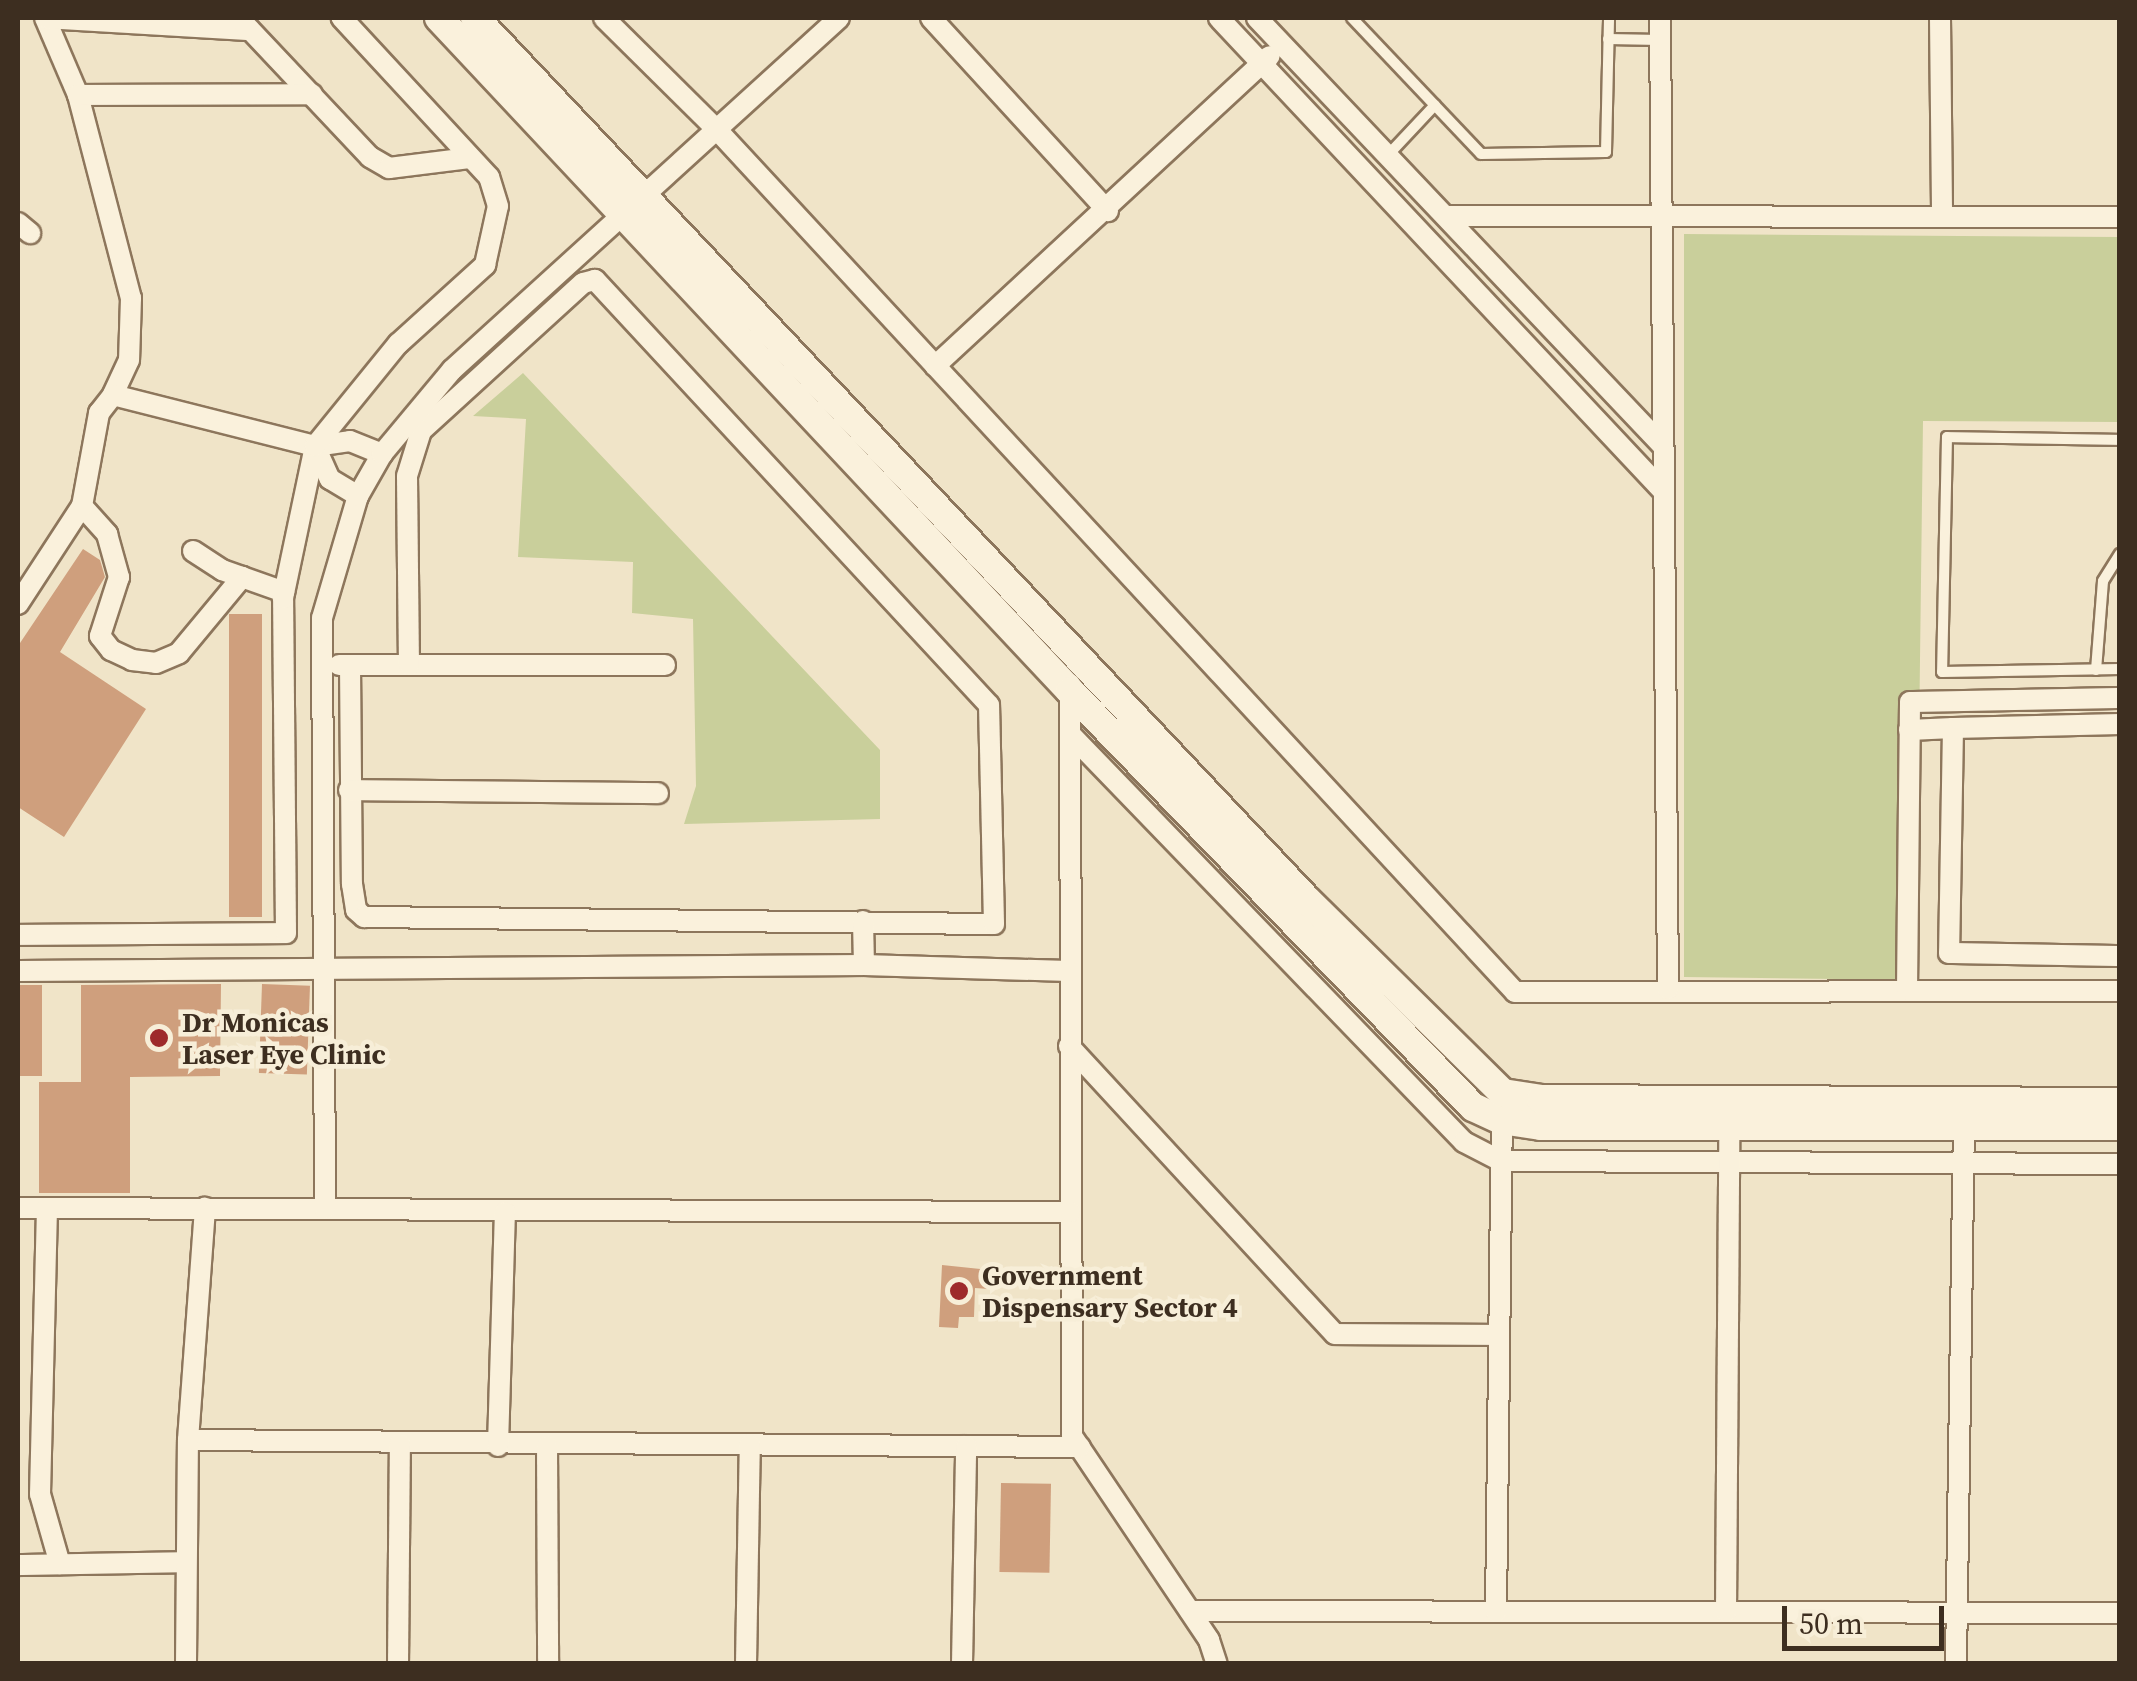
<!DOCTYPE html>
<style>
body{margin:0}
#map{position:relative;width:2137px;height:1681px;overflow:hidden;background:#f0e4c8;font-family:"Source Serif 4",serif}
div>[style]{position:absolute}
.green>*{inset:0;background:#c9cf9b}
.building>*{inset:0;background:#cf9f7d;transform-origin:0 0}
.roads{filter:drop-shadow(2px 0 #8d765c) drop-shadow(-2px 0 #8d765c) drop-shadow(0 2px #8d765c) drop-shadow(0 -2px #8d765c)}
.lane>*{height:10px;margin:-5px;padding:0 5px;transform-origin:5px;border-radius:5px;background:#faf1dc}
.street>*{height:20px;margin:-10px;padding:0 10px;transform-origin:10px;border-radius:10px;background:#faf1dc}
.secondary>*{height:28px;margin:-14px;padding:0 14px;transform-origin:14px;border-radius:14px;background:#faf1dc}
.dots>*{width:28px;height:28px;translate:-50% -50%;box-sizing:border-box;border:5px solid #f7eed8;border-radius:50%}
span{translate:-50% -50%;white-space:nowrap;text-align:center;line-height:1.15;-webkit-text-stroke:9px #f7eed8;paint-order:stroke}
.poi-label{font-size:28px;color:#3d2e20;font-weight:700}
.left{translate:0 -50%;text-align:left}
.frame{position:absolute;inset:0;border:20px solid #3d2e20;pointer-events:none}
.scale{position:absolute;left:1782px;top:1606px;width:162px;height:45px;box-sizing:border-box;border:5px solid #3d2e20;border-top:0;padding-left:12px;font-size:30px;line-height:35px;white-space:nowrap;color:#3d2e20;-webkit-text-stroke:8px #f7eed8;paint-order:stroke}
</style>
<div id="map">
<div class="green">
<i style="clip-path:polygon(1684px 234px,2119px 237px,2119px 422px,1923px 421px,1916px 980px,1684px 977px)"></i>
<i style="clip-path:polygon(523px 373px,880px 750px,880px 819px,684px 824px,696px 786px,693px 619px,632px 613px,633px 562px,518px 557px,526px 419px,473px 416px)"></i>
</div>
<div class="building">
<i style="clip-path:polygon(83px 549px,100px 560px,105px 577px,60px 652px,146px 709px,64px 837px,18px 807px,18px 646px)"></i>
<i style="left:229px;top:614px;width:33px;height:303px"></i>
<i style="clip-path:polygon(221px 984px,220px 1076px,130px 1077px,130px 1193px,39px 1193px,39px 1082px,81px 1082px,81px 985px)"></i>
<i style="left:262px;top:984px;width:48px;height:89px;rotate:2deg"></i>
<i style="left:18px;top:985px;width:24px;height:91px"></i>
<i style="clip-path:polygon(942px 1265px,990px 1270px,989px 1289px,975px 1288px,974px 1317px,959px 1317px,958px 1328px,939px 1327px)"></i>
<i style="left:1001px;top:1483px;width:50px;height:89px;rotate:1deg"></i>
</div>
<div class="roads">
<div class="lane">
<i style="left:1352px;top:18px;width:187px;rotate:46.5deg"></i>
<i style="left:1481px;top:154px;width:125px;rotate:-0.9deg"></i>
<i style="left:1606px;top:152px;width:134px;rotate:-88.7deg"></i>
<i style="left:1608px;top:39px;width:52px;rotate:1.1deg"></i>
<i style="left:1389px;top:154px;width:67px;rotate:-46.8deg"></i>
<i style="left:2120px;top:440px;width:173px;rotate:-179deg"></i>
<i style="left:1947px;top:437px;width:235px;rotate:91.2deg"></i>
<i style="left:1942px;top:672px;width:178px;rotate:-1deg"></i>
<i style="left:2096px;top:670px;width:89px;rotate:-85.5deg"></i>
<i style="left:2103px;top:581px;width:32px;rotate:-58deg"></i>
</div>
<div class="street">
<i style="left:45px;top:18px;width:84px;rotate:66.8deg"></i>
<i style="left:78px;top:95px;width:210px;rotate:75.4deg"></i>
<i style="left:131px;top:298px;width:62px;rotate:91.8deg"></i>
<i style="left:129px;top:360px;width:38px;rotate:115deg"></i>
<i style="left:46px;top:18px;width:204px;rotate:3.4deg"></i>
<i style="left:239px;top:18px;width:191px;rotate:46.7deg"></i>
<i style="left:370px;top:157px;width:22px;rotate:30deg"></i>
<i style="left:389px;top:168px;width:81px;rotate:-7.1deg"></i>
<i style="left:604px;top:18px;width:162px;rotate:44.7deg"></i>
<i style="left:719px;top:132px;width:1172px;rotate:47.21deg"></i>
<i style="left:1515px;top:992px;width:605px;rotate:-0.09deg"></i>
<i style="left:931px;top:18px;width:262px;rotate:47.5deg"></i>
<i style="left:1219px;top:18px;width:649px;rotate:46.81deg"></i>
<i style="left:1257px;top:18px;width:590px;rotate:46.51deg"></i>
<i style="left:1660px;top:18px;width:971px;rotate:89.53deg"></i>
<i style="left:1940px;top:18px;width:198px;rotate:89.4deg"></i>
<i style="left:78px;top:95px;width:234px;rotate:-0.2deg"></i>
<i style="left:1448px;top:216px;width:672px;rotate:0.09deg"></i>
<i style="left:18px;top:223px;width:16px;rotate:40deg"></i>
<i style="left:935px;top:366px;width:456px;rotate:-42.8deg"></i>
<i style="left:315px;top:446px;width:36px;rotate:66deg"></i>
<i style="left:330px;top:479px;width:33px;rotate:31deg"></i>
<i style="left:82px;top:506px;width:38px;rotate:48deg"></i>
<i style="left:107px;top:534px;width:45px;rotate:74.4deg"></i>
<i style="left:119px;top:577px;width:62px;rotate:107.9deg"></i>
<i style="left:100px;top:636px;width:18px;rotate:52deg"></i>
<i style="left:111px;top:650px;width:23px;rotate:25deg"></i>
<i style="left:132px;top:660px;width:24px;rotate:7deg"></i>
<i style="left:156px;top:663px;width:25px;rotate:-23deg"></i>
<i style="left:179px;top:653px;width:99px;rotate:-50.3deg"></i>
<i style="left:193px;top:551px;width:35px;rotate:33deg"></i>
<i style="left:222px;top:570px;width:66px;rotate:19.5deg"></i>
<i style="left:18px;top:604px;width:117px;rotate:-56.9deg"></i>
<i style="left:82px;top:506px;width:95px;rotate:-79.6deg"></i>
<i style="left:99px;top:413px;width:23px;rotate:-52deg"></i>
<i style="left:113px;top:395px;width:208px;rotate:14.2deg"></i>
<i style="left:315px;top:446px;width:35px;rotate:-8deg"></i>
<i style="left:350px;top:441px;width:35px;rotate:22deg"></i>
<i style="left:339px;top:665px;width:326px"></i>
<i style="left:350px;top:665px;width:219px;rotate:89.5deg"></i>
<i style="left:352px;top:884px;width:26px;rotate:81deg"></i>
<i style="left:356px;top:910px;width:11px;rotate:41deg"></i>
<i style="left:364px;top:917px;width:630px;rotate:0.64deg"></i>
<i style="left:994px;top:924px;width:219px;rotate:-91.3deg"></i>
<i style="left:989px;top:705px;width:580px;rotate:-132.83deg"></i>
<i style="left:595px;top:280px;width:12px;rotate:166deg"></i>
<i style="left:583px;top:283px;width:219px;rotate:137.6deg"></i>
<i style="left:421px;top:431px;width:47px;rotate:107.3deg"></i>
<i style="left:407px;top:476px;width:189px;rotate:89.4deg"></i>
<i style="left:1070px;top:684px;width:752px;rotate:89.85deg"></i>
<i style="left:1072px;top:1436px;width:246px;rotate:56.1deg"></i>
<i style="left:1209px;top:1640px;width:25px;rotate:72deg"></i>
<i style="left:2120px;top:724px;width:167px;rotate:178.6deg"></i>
<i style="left:1953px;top:728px;width:225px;rotate:91deg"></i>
<i style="left:1949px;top:953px;width:171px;rotate:1deg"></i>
<i style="left:1909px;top:730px;width:44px;rotate:-2.6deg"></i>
<i style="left:1070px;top:734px;width:567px;rotate:46deg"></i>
<i style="left:1464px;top:1142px;width:42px;rotate:27.2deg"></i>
<i style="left:1501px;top:1161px;width:619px;rotate:0.28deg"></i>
<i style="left:349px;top:790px;width:309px;rotate:0.6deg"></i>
<i style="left:863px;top:921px;width:44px;rotate:88.7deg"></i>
<i style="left:18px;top:935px;width:268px;rotate:-0.4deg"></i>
<i style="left:286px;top:933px;width:335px;rotate:-90.5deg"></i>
<i style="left:283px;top:598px;width:155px;rotate:-78.1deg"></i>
<i style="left:315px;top:446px;width:132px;rotate:-50.9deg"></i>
<i style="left:398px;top:344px;width:118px;rotate:-42.2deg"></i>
<i style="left:485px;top:265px;width:60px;rotate:-77.6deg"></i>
<i style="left:498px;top:206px;width:30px;rotate:-107deg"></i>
<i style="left:489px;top:177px;width:217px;rotate:-132.8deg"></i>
<i style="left:18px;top:971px;width:846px;rotate:-0.41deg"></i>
<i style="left:864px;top:965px;width:205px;rotate:1.7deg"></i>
<i style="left:1907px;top:990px;width:288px;rotate:-89.4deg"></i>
<i style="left:1910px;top:702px;width:210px;rotate:-1.1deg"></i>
<i style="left:1069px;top:1046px;width:392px;rotate:47.3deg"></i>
<i style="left:1335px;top:1334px;width:164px;rotate:0.3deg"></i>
<i style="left:18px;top:1208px;width:1052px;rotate:0.22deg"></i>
<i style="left:47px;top:1208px;width:286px;rotate:91.4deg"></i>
<i style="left:40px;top:1494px;width:73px;rotate:74.1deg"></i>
<i style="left:325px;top:1209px;width:591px;rotate:-90.29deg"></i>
<i style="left:322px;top:618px;width:127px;rotate:-73.6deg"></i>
<i style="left:358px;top:496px;width:48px;rotate:-60.3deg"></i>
<i style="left:382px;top:454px;width:109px;rotate:-50.2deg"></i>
<i style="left:452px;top:370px;width:523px;rotate:-42.29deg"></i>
<i style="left:188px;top:1440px;width:892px;rotate:0.45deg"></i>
<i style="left:498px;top:1446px;width:234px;rotate:-88.3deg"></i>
<i style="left:547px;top:1446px;width:218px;rotate:89.7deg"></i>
<i style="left:18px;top:1565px;width:167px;rotate:-1deg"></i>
<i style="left:1190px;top:1611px;width:930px;rotate:0.12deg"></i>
<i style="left:1496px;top:1612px;width:503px;rotate:-89.32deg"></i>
<i style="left:1726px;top:1612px;width:486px;rotate:-89.6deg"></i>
<i style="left:186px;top:1664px;width:224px;rotate:-89.5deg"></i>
<i style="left:188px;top:1440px;width:233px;rotate:-85.8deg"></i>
<i style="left:398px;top:1664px;width:220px;rotate:-89.5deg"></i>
<i style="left:746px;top:1664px;width:219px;rotate:-89deg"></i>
<i style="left:962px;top:1664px;width:218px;rotate:-88.9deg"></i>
<i style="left:1956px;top:1664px;width:548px;rotate:-89.16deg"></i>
</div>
<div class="secondary">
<i style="left:439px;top:18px;width:923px;rotate:46.84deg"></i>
<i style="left:1070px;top:691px;width:579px;rotate:45.91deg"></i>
<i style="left:1473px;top:1107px;width:31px;rotate:25deg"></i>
<i style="left:1501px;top:1120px;width:40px;rotate:8.5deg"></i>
<i style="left:1541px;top:1126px;width:579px"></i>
<i style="left:475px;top:18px;width:1212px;rotate:46.67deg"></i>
<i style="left:1307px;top:900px;width:275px;rotate:44.6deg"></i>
<i style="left:1503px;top:1093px;width:38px;rotate:9deg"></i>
<i style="left:1541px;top:1099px;width:579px;rotate:0.3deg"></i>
</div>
</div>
<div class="dots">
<i style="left:159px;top:1038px;background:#9e2a2b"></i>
<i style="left:959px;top:1291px;background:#9e2a2b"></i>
</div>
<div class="poi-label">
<span class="left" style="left:182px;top:1038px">Dr Monicas<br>Laser Eye Clinic</span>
<span class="left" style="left:982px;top:1291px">Government<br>Dispensary Sector 4</span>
</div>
<div class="frame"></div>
<div class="scale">50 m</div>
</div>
